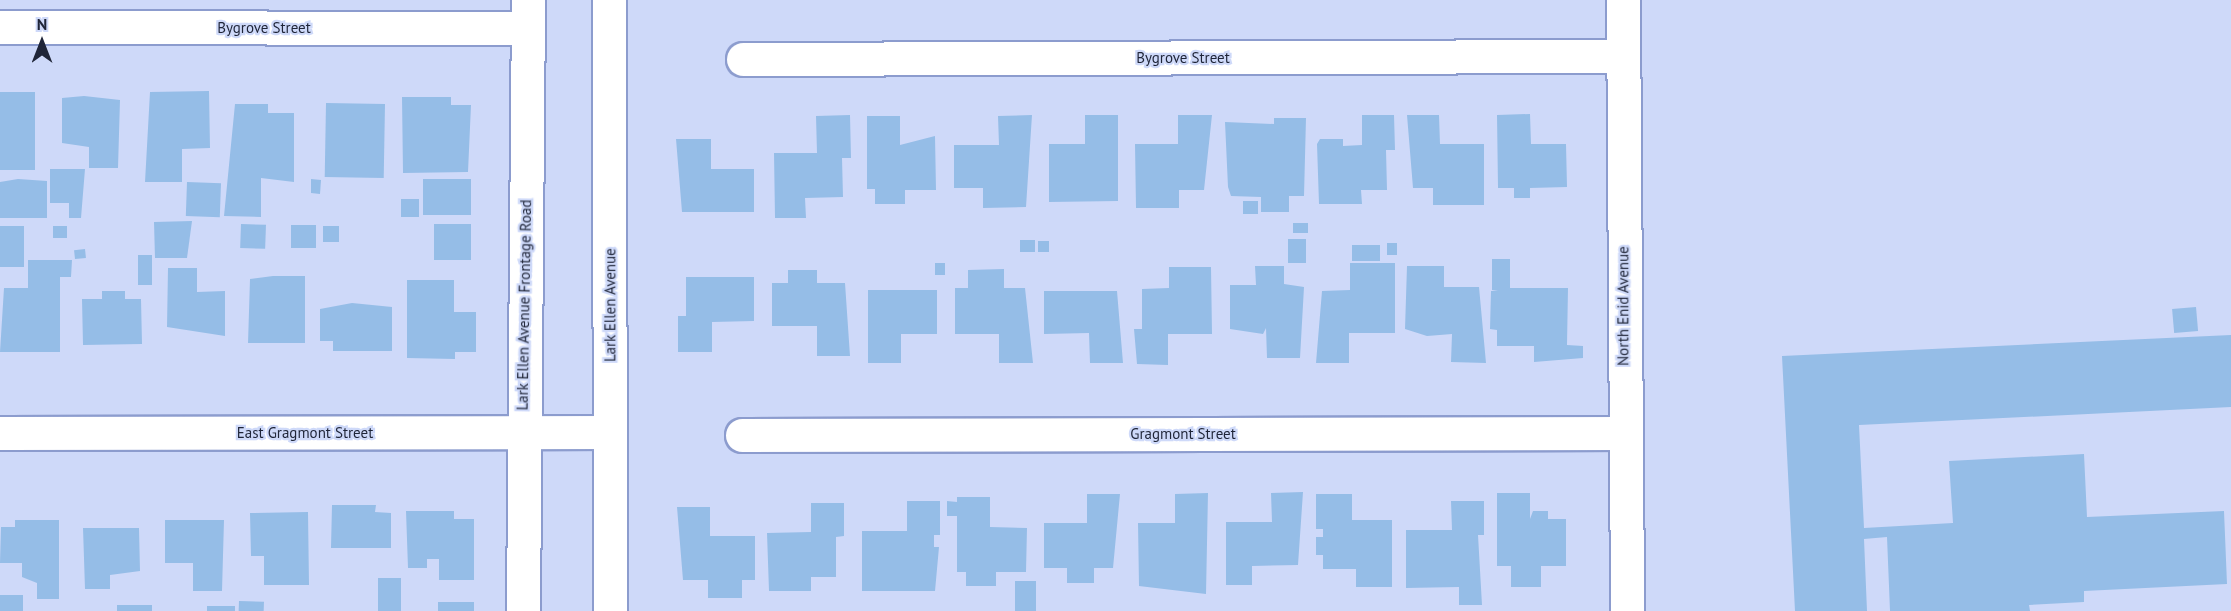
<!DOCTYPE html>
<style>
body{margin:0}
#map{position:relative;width:2231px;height:611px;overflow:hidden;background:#ced9f9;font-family:"PT Sans",sans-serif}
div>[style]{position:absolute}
.building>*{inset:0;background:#95bde7;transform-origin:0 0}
.roads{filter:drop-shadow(2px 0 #8c9cce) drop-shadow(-2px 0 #8c9cce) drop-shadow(0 2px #8c9cce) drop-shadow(0 -2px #8c9cce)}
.street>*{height:33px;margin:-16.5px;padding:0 16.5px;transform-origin:16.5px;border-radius:16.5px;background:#fff}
.secondary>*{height:33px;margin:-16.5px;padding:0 16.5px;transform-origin:16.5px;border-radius:16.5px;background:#fff}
span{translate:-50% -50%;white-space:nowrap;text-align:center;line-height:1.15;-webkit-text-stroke:4.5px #ced9f9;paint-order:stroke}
.street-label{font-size:15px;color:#1f2538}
.north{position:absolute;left:12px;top:12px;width:60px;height:60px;-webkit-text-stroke:4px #ced9f9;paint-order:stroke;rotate:0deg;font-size:16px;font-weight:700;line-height:24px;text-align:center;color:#1f2538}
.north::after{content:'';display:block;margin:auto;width:21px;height:27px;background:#1f2538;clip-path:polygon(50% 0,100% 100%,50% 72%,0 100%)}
</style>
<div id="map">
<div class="building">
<i style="clip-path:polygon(209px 91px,210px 148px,182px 149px,182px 182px,145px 182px,150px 92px)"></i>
<i style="left:0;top:92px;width:35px;height:78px"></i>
<i style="clip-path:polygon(84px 96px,120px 100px,118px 168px,89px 168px,89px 147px,62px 143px,62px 98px)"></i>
<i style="clip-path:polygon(402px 97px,451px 97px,451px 105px,471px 105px,468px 172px,403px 173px)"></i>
<i style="clip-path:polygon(235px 104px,268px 104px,268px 113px,294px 113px,294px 182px,261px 178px,261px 217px,224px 216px)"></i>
<i style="left:385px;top:104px;width:74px;height:59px;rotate:91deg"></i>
<i style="clip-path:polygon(1530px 114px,1531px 144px,1566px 144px,1567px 187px,1530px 188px,1530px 198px,1514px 198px,1514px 188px,1498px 188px,1497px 115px)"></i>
<i style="clip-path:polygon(850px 115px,851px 158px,842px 158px,843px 197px,805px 198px,806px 218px,775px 218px,774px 153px,817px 153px,816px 116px)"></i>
<i style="clip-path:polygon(1032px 115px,1026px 207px,983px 208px,983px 188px,954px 188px,954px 145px,999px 145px,998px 116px)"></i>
<i style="clip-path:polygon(1085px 115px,1118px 115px,1118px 201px,1049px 202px,1049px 144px,1085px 144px)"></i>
<i style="clip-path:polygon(1178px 115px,1212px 115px,1204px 190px,1179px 190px,1179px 208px,1136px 208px,1135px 144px,1178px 144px)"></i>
<i style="clip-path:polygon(1362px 115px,1394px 115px,1395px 150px,1386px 150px,1387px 190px,1361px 190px,1362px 204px,1319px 204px,1317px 144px,1320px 139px,1343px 139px,1343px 146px,1362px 145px)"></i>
<i style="clip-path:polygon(1407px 115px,1439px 115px,1440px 144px,1484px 144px,1484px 205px,1433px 205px,1433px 188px,1413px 188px)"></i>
<i style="clip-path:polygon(867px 116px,900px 116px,900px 145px,935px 136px,936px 190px,905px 190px,905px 204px,875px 204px,875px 189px,867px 189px)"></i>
<i style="clip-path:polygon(1274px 118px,1306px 118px,1304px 196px,1289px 196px,1289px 212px,1261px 212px,1261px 197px,1231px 196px,1228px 187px,1225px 122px,1274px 124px)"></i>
<i style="clip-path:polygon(676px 139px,711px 139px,711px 169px,754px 169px,754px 212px,682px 212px)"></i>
<i style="clip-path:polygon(50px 169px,85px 169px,81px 218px,69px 218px,69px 203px,50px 203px)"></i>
<i style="clip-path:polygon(18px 179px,47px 181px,47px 218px,0 218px,0 182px)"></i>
<i style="clip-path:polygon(311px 179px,321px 180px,320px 194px,311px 193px)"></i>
<i style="left:423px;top:179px;width:48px;height:36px"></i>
<i style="left:187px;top:182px;width:34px;height:34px;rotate:2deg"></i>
<i style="left:401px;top:199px;width:18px;height:18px"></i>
<i style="left:1243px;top:201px;width:15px;height:13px"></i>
<i style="clip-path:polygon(192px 221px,187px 258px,155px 258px,154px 222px)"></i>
<i style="left:1293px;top:223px;width:15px;height:10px"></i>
<i style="left:241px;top:224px;width:25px;height:24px;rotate:2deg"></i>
<i style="left:434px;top:224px;width:37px;height:36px"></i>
<i style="left:291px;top:225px;width:25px;height:23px"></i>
<i style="left:0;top:226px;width:24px;height:41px"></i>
<i style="left:53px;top:226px;width:14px;height:12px"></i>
<i style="left:323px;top:226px;width:16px;height:16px"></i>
<i style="left:1306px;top:239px;width:24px;height:18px;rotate:90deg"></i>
<i style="left:1020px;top:240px;width:15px;height:12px"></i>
<i style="left:1038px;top:241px;width:11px;height:11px"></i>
<i style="left:1387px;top:243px;width:10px;height:12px"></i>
<i style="left:1352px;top:245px;width:28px;height:16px"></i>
<i style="left:85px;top:249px;width:9px;height:11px;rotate:84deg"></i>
<i style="left:138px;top:255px;width:14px;height:30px"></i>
<i style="clip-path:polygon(1492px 259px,1510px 259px,1510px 288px,1568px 288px,1567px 345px,1583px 346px,1583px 358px,1534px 362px,1534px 346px,1497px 346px,1497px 330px,1490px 329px,1491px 291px,1498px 291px,1492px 290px)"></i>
<i style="clip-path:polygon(28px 260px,72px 260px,71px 277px,60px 277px,60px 352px,0 352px,4px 288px,28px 288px)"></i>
<i style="left:935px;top:263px;width:10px;height:12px"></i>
<i style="clip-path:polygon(1350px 263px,1395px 263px,1395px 333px,1349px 333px,1349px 363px,1316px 363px,1322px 291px,1350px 290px)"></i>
<i style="clip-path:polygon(1255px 266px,1284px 266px,1284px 284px,1304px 287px,1300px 358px,1267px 358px,1266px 328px,1263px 334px,1230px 329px,1230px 285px,1256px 285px)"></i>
<i style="clip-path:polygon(1407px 266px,1444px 266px,1444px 287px,1479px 287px,1486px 363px,1451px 362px,1452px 334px,1427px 336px,1405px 329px)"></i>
<i style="clip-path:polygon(1169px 267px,1211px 267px,1212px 334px,1168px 334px,1168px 365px,1137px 364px,1134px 329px,1142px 329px,1142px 289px,1169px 288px)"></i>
<i style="clip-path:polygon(168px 268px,197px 268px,197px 292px,225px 291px,225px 336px,167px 327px)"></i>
<i style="clip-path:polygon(1004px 269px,1004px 288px,1025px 288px,1033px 363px,999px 363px,999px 334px,955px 334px,955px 288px,968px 288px,968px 270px)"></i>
<i style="clip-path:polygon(788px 270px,817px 270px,817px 283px,845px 283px,850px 356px,817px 356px,817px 326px,772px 326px,772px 283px,788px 283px)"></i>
<i style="clip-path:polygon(273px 276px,305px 276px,305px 343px,248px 343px,250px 279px)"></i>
<i style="clip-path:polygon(686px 277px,754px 277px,754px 321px,712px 322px,712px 352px,678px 352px,678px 316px,686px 316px)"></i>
<i style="clip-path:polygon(407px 280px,454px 280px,454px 312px,476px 312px,476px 352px,455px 352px,455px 359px,407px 358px)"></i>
<i style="clip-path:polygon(868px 290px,937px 290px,937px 334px,901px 334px,901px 363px,868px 363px)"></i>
<i style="clip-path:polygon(102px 291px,125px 291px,125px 299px,141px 299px,142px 344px,83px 345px,82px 299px,102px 299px)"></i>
<i style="clip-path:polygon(1044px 291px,1117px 291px,1123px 363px,1090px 363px,1089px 333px,1044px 334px)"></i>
<i style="clip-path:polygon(352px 303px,392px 307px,392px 351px,333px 351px,333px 341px,320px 341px,320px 309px)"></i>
<i style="left:2196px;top:307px;width:24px;height:24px;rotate:85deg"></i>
<i style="clip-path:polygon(2231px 335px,2231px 407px,1859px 425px,1864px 528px,1953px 523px,1949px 461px,2084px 454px,2087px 517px,2224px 511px,2227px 584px,2084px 591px,2084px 602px,2029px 605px,2030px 611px,1890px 611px,1887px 537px,1864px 539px,1867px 611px,1795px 611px,1782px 356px)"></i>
<i style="clip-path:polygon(1303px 492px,1298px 565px,1252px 566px,1252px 585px,1226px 585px,1226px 522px,1272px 522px,1271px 493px)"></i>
<i style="clip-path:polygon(1208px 493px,1206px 594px,1139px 586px,1138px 523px,1175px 523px,1175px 494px)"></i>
<i style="clip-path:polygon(1497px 493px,1530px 493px,1530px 519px,1533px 511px,1548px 511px,1548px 519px,1566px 519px,1566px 566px,1541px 566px,1541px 587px,1511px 587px,1511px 566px,1497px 566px)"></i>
<i style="clip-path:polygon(1087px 494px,1120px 494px,1113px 568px,1094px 568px,1094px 583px,1067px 583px,1067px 568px,1044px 568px,1044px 523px,1087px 523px)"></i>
<i style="clip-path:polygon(1316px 494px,1352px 494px,1352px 520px,1392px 520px,1392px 587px,1356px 587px,1356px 569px,1323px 569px,1323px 555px,1316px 555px,1316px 537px,1323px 537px,1323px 529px,1316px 529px)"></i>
<i style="clip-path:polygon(957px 497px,990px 497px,990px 527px,1027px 528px,1026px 572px,996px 572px,996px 586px,966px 586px,966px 572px,957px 572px,957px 516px,947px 516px,947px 501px,957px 502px)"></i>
<i style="clip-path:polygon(907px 501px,940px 501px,940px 535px,934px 535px,934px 547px,939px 547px,935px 591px,862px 591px,862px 531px,907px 531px)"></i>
<i style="clip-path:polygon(1451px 501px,1484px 501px,1484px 535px,1478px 535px,1482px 605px,1459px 605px,1459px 587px,1406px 588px,1406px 530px,1452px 530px)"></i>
<i style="clip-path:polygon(811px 503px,844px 503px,844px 536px,836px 537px,836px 577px,811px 577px,811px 591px,769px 591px,767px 533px,811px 532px)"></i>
<i style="clip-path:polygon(332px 505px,376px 505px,375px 512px,391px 513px,391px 548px,331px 548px)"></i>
<i style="clip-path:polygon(677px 507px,710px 507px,710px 536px,755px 536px,755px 580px,742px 580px,742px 598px,708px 598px,708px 580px,683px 580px)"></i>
<i style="clip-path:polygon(406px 511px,454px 511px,454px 519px,474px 519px,474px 580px,439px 580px,439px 559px,427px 559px,427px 568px,408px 568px)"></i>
<i style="clip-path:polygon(308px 512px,309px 585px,264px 585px,264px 556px,251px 556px,250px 513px)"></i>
<i style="clip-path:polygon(15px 520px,59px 520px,59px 599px,37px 599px,37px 583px,22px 577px,22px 563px,0 563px,1px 527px,15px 527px)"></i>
<i style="clip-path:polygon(165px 520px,224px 520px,222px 591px,193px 591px,193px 563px,165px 563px)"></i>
<i style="clip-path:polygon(83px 528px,139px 528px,140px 571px,110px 575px,110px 589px,85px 589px)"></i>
<i style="left:378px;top:578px;width:23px;height:33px"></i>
<i style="left:1015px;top:581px;width:21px;height:30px"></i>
<i style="left:0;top:595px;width:23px;height:16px"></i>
<i style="left:239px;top:601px;width:25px;height:10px;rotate:2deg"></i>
<i style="left:438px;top:602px;width:36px;height:9px"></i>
<i style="left:117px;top:605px;width:35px;height:6px"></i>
<i style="left:207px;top:606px;width:28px;height:5px"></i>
</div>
<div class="roads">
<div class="street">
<i style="left:1623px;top:0;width:611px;rotate:89.62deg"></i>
<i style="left:0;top:27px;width:528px;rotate:0.11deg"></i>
<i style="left:743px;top:59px;width:879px;rotate:-0.2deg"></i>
<i style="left:0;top:433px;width:610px;rotate:-0.09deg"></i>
<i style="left:742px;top:435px;width:882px;rotate:-0.13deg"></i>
<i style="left:523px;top:611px;width:611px;rotate:-89.53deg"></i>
</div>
<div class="secondary">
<i style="left:609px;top:0;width:611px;rotate:89.91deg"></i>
</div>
</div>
<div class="street-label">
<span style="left:264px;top:28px">Bygrove Street</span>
<span style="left:1183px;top:58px">Bygrove Street</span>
<span style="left:524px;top:305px;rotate:-89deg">Lark Ellen Avenue Frontage Road</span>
<span style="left:610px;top:305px;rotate:-90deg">Lark Ellen Avenue</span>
<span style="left:1623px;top:306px;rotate:-90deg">North Enid Avenue</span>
<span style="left:305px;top:433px">East Gragmont Street</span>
<span style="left:1183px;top:434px">Gragmont Street</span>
</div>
<div class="north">N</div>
</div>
